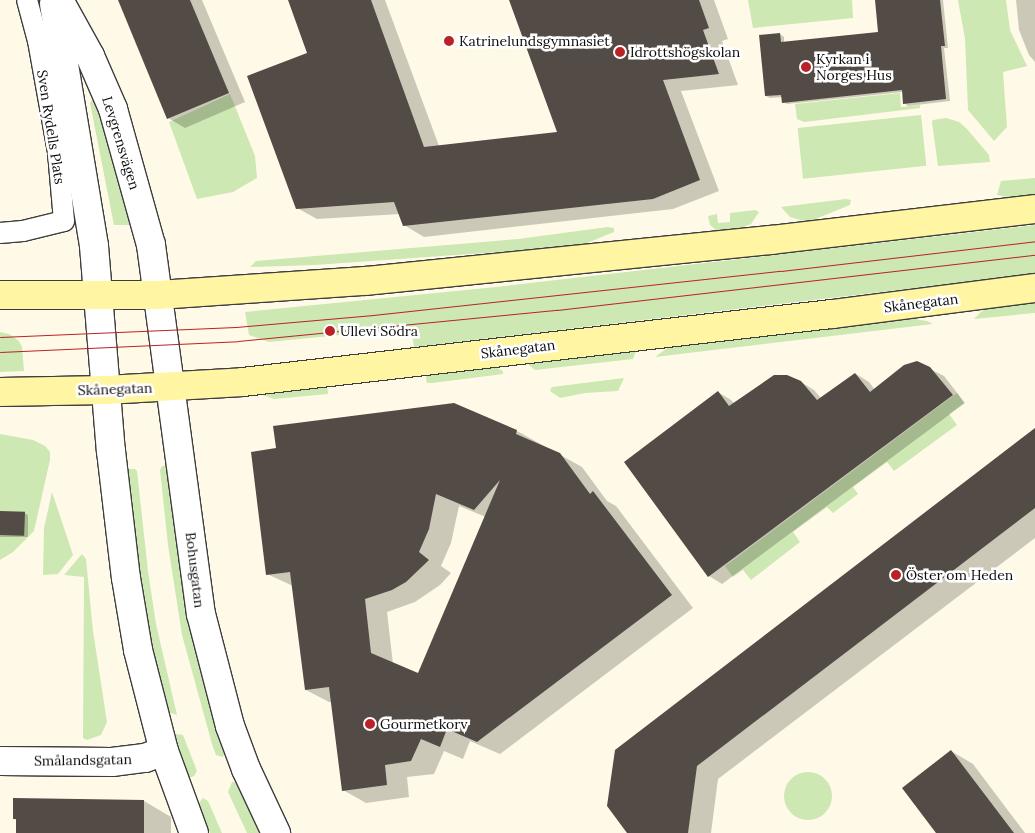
<!DOCTYPE html>
<meta charset="utf-8">
<style>
body{margin:0}
#map{position:relative;width:1035px;height:833px;overflow:hidden;background:#fffae7;font-family:Lora,serif}
div>[style]{position:absolute}
.green>*{inset:0;background:#cde8b2;transform-origin:0 0}
.round{border-radius:50%}
.shadow>*{inset:0;background:#0003}
.building>*{inset:0;background:#524b46;transform-origin:0 0}
.roads{filter:drop-shadow(1px 0 #3d3d3d) drop-shadow(-1px 0 #3d3d3d) drop-shadow(0 1px #3d3d3d) drop-shadow(0 -1px #3d3d3d)}
.pedestrian>*{height:20px;margin:-10px;padding:0 10px;transform-origin:10px;border-radius:10px;background:#fff}
.minor>*{height:28px;margin:-14px;padding:0 14px;transform-origin:14px;border-radius:14px;background:#fff}
.secondary>*{height:28px;margin:-14px;padding:0 14px;transform-origin:14px;border-radius:14px;background:#fff5a2}
.tram>*{height:1px;margin:-0.5px;padding:0 0.5px;transform-origin:0.5px;border-radius:0.5px;background:#b92328}
.dots>*{width:14px;height:14px;translate:-50% -50%;box-sizing:border-box;border:2px solid #fff;border-radius:50%}
span{translate:-50% -50%;white-space:nowrap;text-align:center;line-height:1.15;-webkit-text-stroke:5px #fff;paint-order:stroke}
.poi-label{font-size:14px;color:#0a0a0a}
.left{translate:0 -50%;text-align:left}
.street-label{font-size:14px;color:#0a0a0a}
</style>
<div id="map">
<div class="green">
<i style="clip-path:polygon(748px 0,852px 0,853px 18px,753px 28px)"></i>
<i style="clip-path:polygon(958px 0,1006px 0,1010px 30px,1027px 66px,1003px 72px,1007px 127px,994px 141px,968px 110px,965px 39px)"></i>
<i style="clip-path:polygon(900px 93px,901px 107px,920px 105px,920px 108px,804px 122px,797px 119px,795px 104px)"></i>
<i style="clip-path:polygon(230px 94px,255px 156px,257px 178px,233px 192px,197px 199px,169px 122px)"></i>
<i style="clip-path:polygon(94px 96px,118px 172px,130px 225px,114px 225px,90px 103px)"></i>
<i style="left:921px;top:115px;width:51px;height:124px;rotate:84deg"></i>
<i style="clip-path:polygon(946px 118px,959px 122px,967px 129px,989px 155px,990px 162px,938px 166px,932px 122px,933px 120px)"></i>
<i style="clip-path:polygon(1035px 178px,1035px 195px,1014px 198px,997px 195px,1001px 181px)"></i>
<i style="clip-path:polygon(846px 199px,851px 200px,850px 205px,808px 222px,790px 217px,781px 207px)"></i>
<i style="clip-path:polygon(755px 210px,759px 212px,751px 224px,733px 231px,716px 230px,710px 225px,708px 216px,717px 214px,718px 223px,730px 222px,730px 213px)"></i>
<i style="clip-path:polygon(1035px 225px,1035px 274px,414px 347px,411px 328px,269px 342px,249px 335px,245px 312px,496px 287px)"></i>
<i style="clip-path:polygon(608px 227px,614px 228px,614px 232px,587px 243px,568px 247px,315px 265px,250px 267px,256px 261px,518px 239px)"></i>
<i style="clip-path:polygon(1035px 302px,1035px 313px,974px 319px,982px 311px,989px 308px)"></i>
<i style="clip-path:polygon(908px 318px,927px 321px,933px 324px,655px 357px,670px 346px)"></i>
<i style="clip-path:polygon(0 332px,9px 334px,19px 341px,22px 347px,24px 371px,0 372px)"></i>
<i style="clip-path:polygon(637px 348px,633px 359px,535px 370px,529px 365px,529px 362px)"></i>
<i style="clip-path:polygon(481px 366px,495px 367px,503px 371px,503px 374px,432px 383px,427px 383px,426px 379px,426px 374px)"></i>
<i style="clip-path:polygon(624px 378px,618px 391px,585px 393px,560px 398px,550px 391px,552px 387px)"></i>
<i style="clip-path:polygon(327px 385px,328px 394px,274px 399px,263px 395px,263px 393px)"></i>
<i style="clip-path:polygon(957px 393px,964px 403px,949px 414px,957px 425px,894px 471px,887px 462px,853px 487px,858px 494px,833px 513px,827px 507px,793px 532px,800px 542px,751px 580px,743px 570px,733px 577px,725px 566px)"></i>
<i style="clip-path:polygon(0 434px,33px 440px,45px 446px,50px 452px,50px 460px,34px 531px,13px 552px,0 560px)"></i>
<i style="clip-path:polygon(162px 466px,170px 466px,190px 630px,206px 694px,225px 752px,223px 757px,216px 755px,212px 744px,182px 635px,168px 545px,160px 470px)"></i>
<i style="clip-path:polygon(128px 469px,135px 469px,137px 471px,148px 571px,156px 624px,177px 715px,168px 712px,146px 629px)"></i>
<i style="clip-path:polygon(52px 492px,73px 555px,58px 574px,43px 575px,44px 528px)"></i>
<i style="clip-path:polygon(82px 554px,86px 559px,93px 631px,107px 722px,101px 735px,87px 740px,83px 738px,84px 577px,64px 575px)"></i>
<i style="clip-path:polygon(175px 734px,183px 735px,197px 771px,194px 776px,189px 778px)"></i>
<i class="round" style="left:784px;top:772px;width:48px;height:48px"></i>
<i style="clip-path:polygon(232px 782px,236px 782px,238px 786px,259px 833px,247px 833px,228px 792px)"></i>
<i style="clip-path:polygon(203px 798px,208px 801px,222px 833px,210px 833px,199px 803px)"></i>
</div>
<div class="shadow">
<i style="clip-path:polygon(119px 0,202px 0,245px 102px,185px 128px,168px 118px)"></i>
<i style="clip-path:polygon(289px 0,385px 0,439px 146px,559px 133px,510px 0,714px 0,728px 39px,722px 41px,738px 85px,681px 91px,719px 191px,673px 209px,424px 237px,404px 225px,400px 214px,317px 219px,297px 208px,309px 54px)"></i>
<i style="clip-path:polygon(876px 0,943px 0,948px 48px,944px 48px,950px 101px,908px 106px,904px 103px,903px 92px,787px 104px,783px 102px,782px 97px,770px 98px,766px 96px,780px 34px,784px 37px,784px 43px,879px 33px)"></i>
<i style="clip-path:polygon(1016px 0,1035px 0,1035px 62px,1029px 55px,1019px 30px)"></i>
<i style="clip-path:polygon(930px 369px,944px 376px,965px 403px,722px 584px,709px 576px,626px 462px,718px 392px,731px 400px,735px 404px,801px 382px,814px 390px,821px 398px,856px 374px,869px 382px,875px 390px)"></i>
<i style="clip-path:polygon(evenodd,454px 404px,517px 431px,582px 467px,607px 501px,616px 506px,693px 608px,500px 754px,470px 741px,463px 759px,444px 751px,434px 774px,407px 777px,409px 797px,366px 803px,343px 790px,332px 702px,329px 702px,306px 690px,293px 586px,267px 574px,277px 449px,454px 404px,459px 506px,486px 517px,419px 675px,393px 664px,387px 612px,415px 602px,440px 585px,451px 573px,441px 566px,451px 543px,459px 506px)"></i>
<i style="clip-path:polygon(1035px 429px,1035px 538px,718px 779px,711px 833px,629px 833px)"></i>
<i style="clip-path:polygon(0 513px,24px 513px,28px 515px,28px 537px,0 537px)"></i>
<i style="clip-path:polygon(951px 751px,973px 764px,1025px 833px,937px 833px)"></i>
<i style="clip-path:polygon(14px 800px,144px 801px,171px 817px,171px 833px,17px 833px,17px 820px,14px 819px)"></i>
</div>
<div class="building">
<i style="clip-path:polygon(118px 0,190px 0,229px 93px,167px 119px)"></i>
<i style="clip-path:polygon(288px 0,371px 0,424px 147px,557px 132px,509px 0,699px 0,709px 28px,703px 30px,719px 74px,663px 80px,700px 180px,653px 199px,403px 226px,394px 202px,296px 209px,247px 76px,307px 53px)"></i>
<i style="clip-path:polygon(875px 0,940px 0,945px 46px,941px 46px,946px 99px,903px 104px,902px 90px,782px 103px,781px 95px,765px 96px,759px 35px,780px 33px,781px 42px,878px 32px)"></i>
<i style="clip-path:polygon(917px 361px,930px 367px,953px 395px,708px 577px,624px 462px,718px 391px,729px 406px,774px 375px,787px 375px,801px 381px,817px 400px,855px 373px,870px 392px,904px 365px)"></i>
<i style="clip-path:polygon(evenodd,454px 403px,517px 430px,516px 434px,560px 453px,590px 494px,593px 491px,672px 595px,477px 742px,447px 729px,440px 747px,421px 739px,411px 761px,385px 765px,387px 785px,342px 791px,329px 687px,305px 690px,290px 572px,266px 575px,251px 452px,276px 448px,273px 426px,454px 403px,500px 480px,418px 673px,371px 653px,365px 599px,392px 590px,406px 582px,429px 560px,419px 552px,429px 529px,436px 494px,474px 510px,500px 480px)"></i>
<i style="clip-path:polygon(1035px 428px,1035px 508px,697px 766px,688px 833px,627px 833px,607px 806px,615px 750px)"></i>
<i style="left:0;top:511px;width:25px;height:24px;rotate:2deg"></i>
<i style="clip-path:polygon(951px 750px,1014px 833px,936px 833px,902px 788px)"></i>
<i style="clip-path:polygon(13px 798px,144px 800px,144px 833px,16px 833px,16px 819px,13px 819px)"></i>
</div>
<div class="roads">
<div class="pedestrian">
<i style="left:0;top:233px;width:23px;rotate:-5deg"></i>
<i style="left:23px;top:231px;width:42px;rotate:-13.7deg"></i>
<i style="left:64px;top:221px;width:69px;rotate:-95deg"></i>
<i style="left:58px;top:152px;width:113px;rotate:-100.2deg"></i>
<i style="left:38px;top:41px;width:42px;rotate:-105deg"></i>
</div>
<div class="minor">
<i style="left:59px;top:0;width:64px;rotate:61deg"></i>
<i style="left:90px;top:56px;width:58px;rotate:66.5deg"></i>
<i style="left:113px;top:109px;width:141px;rotate:74.4deg"></i>
<i style="left:151px;top:245px;width:372px;rotate:82.3deg"></i>
<i style="left:201px;top:614px;width:116px;rotate:75.5deg"></i>
<i style="left:230px;top:726px;width:46px;rotate:69.6deg"></i>
<i style="left:246px;top:769px;width:71px;rotate:64.9deg"></i>
<i style="left:54px;top:4px;width:245px;rotate:80.6deg"></i>
<i style="left:94px;top:246px;width:206px;rotate:85.3deg"></i>
<i style="left:111px;top:451px;width:128px;rotate:83.3deg"></i>
<i style="left:126px;top:578px;width:73px;rotate:80.5deg"></i>
<i style="left:138px;top:650px;width:104px;rotate:75.6deg"></i>
<i style="left:164px;top:751px;width:87px;rotate:69.9deg"></i>
<i style="left:0;top:761px;width:112px;rotate:0.5deg"></i>
<i style="left:112px;top:762px;width:33px;rotate:-7deg"></i>
<i style="left:145px;top:758px;width:20px;rotate:-20deg"></i>
</div>
<div class="secondary">
<i style="left:0;top:295px;width:158px"></i>
<i style="left:158px;top:295px;width:208px;rotate:-3.9deg"></i>
<i style="left:366px;top:281px;width:407px;rotate:-5.8deg"></i>
<i style="left:771px;top:240px;width:266px;rotate:-6.7deg"></i>
<i style="left:0;top:392px;width:106px;rotate:-1.1deg"></i>
<i style="left:106px;top:390px;width:137px;rotate:-3.3deg"></i>
<i style="left:243px;top:382px;width:593px;rotate:-6.59deg"></i>
<i style="left:832px;top:314px;width:205px;rotate:-7.3deg"></i>
</div>
</div>
<div class="tram">
<i style="left:0;top:337px;width:236px;rotate:-2.4deg"></i>
<i style="left:236px;top:327px;width:138px;rotate:-5deg"></i>
<i style="left:373px;top:315px;width:410px;rotate:-6.2deg"></i>
<i style="left:781px;top:271px;width:256px;rotate:-6.7deg"></i>
<i style="left:0;top:352px;width:238px;rotate:-2.6deg"></i>
<i style="left:238px;top:341px;width:321px;rotate:-5.6deg"></i>
<i style="left:557px;top:310px;width:481px;rotate:-6.6deg"></i>
</div>
<div class="dots">
<i style="left:449px;top:41px;background:#b92328"></i>
<i style="left:620px;top:52px;background:#b92328"></i>
<i style="left:806px;top:67px;background:#b92328"></i>
<i style="left:330px;top:331px;background:#b92328"></i>
<i style="left:896px;top:575px;background:#b92328"></i>
<i style="left:370px;top:724px;background:#b92328"></i>
</div>
<div class="poi-label">
<span class="left" style="left:459px;top:41px">Katrinelundsgymnasiet</span>
<span class="left" style="left:630px;top:52px">Idrottshögskolan</span>
<span class="left" style="left:816px;top:67px">Kyrkan i<br>Norges Hus</span>
<span class="left" style="left:340px;top:331px">Ullevi Södra</span>
<span class="left" style="left:906px;top:575px">Öster om Heden</span>
<span class="left" style="left:380px;top:724px">Gourmetkorv</span>
</div>
<div class="street-label">
<span style="left:51px;top:127px;rotate:81deg">Sven Rydells Plats</span>
<span style="left:121px;top:143px;rotate:73deg">Levgrensvägen</span>
<span style="left:921px;top:303px;rotate:-7deg">Skånegatan</span>
<span style="left:518px;top:349px;rotate:-7deg">Skånegatan</span>
<span style="left:115px;top:389px;rotate:-2deg">Skånegatan</span>
<span style="left:195px;top:570px;rotate:83deg">Bohusgatan</span>
<span style="left:83px;top:760px;rotate:-1deg">Smålandsgatan</span>
</div>
</div>
